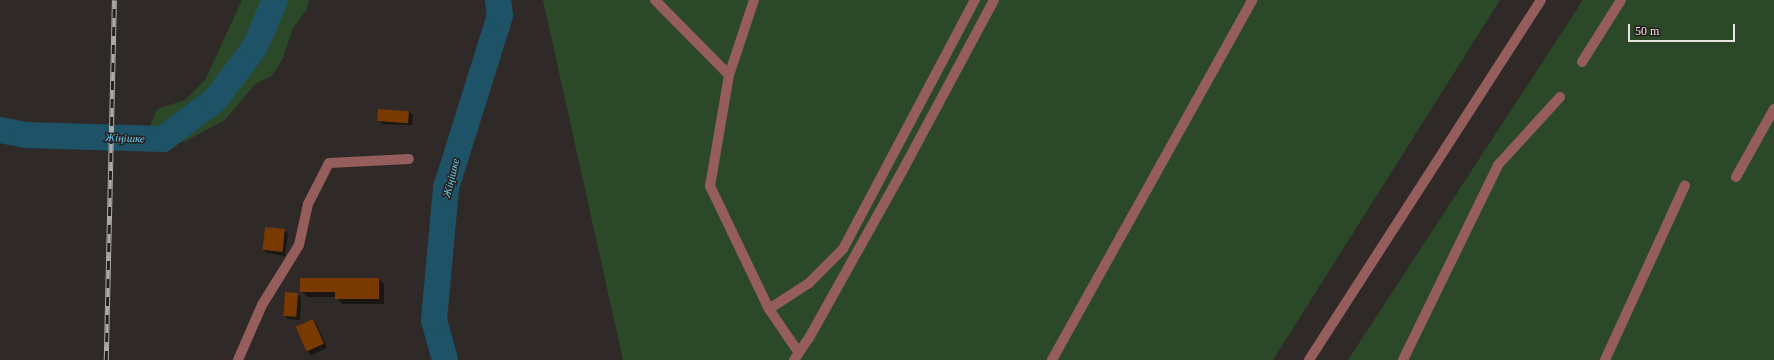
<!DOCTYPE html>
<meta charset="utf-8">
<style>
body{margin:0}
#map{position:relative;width:1774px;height:360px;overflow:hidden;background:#2f2a27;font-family:"Times New Roman",serif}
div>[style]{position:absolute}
.green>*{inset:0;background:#2b4928}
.shadow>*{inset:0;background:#0007}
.river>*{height:26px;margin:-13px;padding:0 13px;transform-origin:13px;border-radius:13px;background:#1e5266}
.building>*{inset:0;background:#783a00;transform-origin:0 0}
.minor>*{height:10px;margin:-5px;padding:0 5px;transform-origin:5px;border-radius:5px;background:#955d5b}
.rail>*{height:4.5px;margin-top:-2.25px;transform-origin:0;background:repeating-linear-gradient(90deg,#25201e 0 9px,#adaaa7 0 18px);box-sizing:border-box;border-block:1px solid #adaaa7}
span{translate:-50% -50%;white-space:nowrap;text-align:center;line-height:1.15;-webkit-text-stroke:3px #25201e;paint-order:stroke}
.water-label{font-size:11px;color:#6acff6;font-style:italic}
.scale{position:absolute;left:1628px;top:24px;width:107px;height:18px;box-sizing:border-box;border:2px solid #e7e4e2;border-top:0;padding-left:5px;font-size:12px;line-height:14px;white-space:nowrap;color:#e7e4e2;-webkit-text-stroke:3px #25201e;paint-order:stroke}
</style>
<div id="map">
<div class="green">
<i style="clip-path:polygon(242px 0,309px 0,307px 9px,293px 28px,282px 60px,272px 76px,255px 84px,225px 120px,186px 141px,159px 146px,147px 133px,157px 109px,185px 100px,205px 80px)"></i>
<i style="clip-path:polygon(543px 0,1500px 0,1273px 360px,623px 360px)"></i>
<i style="clip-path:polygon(1583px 0,1774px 0,1774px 360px,1348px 360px)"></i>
</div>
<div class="shadow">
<i style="clip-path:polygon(409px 112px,413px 115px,412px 125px,383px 124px,379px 121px)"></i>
<i style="clip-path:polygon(284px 230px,288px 234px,285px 256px,267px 253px,263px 250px)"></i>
<i style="clip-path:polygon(379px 279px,384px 284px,384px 304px,342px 304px,336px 297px,307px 297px,301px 291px)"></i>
<i style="clip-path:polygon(298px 294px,301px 298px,300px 320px,288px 319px,284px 315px)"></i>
<i style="clip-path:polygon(313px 320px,316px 323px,327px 348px,311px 355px,307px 351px)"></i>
</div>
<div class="river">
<i style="left:0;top:130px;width:25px;rotate:11deg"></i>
<i style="left:25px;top:135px;width:138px;rotate:1.7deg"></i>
<i style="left:163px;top:139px;width:65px;rotate:-36.9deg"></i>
<i style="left:215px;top:100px;width:66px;rotate:-53deg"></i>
<i style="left:255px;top:47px;width:51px;rotate:-66.9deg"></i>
<i style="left:445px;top:360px;width:41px;rotate:-105.4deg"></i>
<i style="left:434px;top:320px;width:133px;rotate:-84.8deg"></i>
<i style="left:446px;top:188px;width:180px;rotate:-72.6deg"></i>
<i style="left:500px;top:16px;width:16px;rotate:-97deg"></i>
</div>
<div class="building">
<i style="left:378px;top:109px;width:31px;height:12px;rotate:4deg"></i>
<i style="left:265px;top:227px;width:20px;height:23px;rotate:6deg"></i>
<i style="clip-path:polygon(300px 278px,379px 278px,379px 299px,335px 299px,335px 292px,300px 292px)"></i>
<i style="left:285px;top:292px;width:13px;height:24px;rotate:4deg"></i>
<i style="left:313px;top:319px;width:27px;height:19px;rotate:66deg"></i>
</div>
<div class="minor">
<i style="left:655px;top:0;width:105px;rotate:45.4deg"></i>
<i style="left:754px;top:0;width:79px;rotate:108.4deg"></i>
<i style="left:729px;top:75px;width:113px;rotate:99.7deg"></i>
<i style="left:710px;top:186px;width:136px;rotate:64.4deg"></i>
<i style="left:769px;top:309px;width:48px;rotate:-33deg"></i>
<i style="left:809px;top:283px;width:48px;rotate:-45deg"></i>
<i style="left:843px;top:249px;width:282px;rotate:-62.1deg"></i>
<i style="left:1582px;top:62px;width:73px;rotate:-57.8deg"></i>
<i style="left:1736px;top:177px;width:78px;rotate:-60.8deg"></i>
<i style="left:769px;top:309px;width:53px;rotate:55.7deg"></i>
<i style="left:238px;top:360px;width:60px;rotate:-66.4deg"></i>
<i style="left:262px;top:305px;width:70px;rotate:-58.3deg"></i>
<i style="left:299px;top:245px;width:42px;rotate:-77.6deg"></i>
<i style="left:308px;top:204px;width:46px;rotate:-62.9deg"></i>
<i style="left:329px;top:163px;width:80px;rotate:-2.9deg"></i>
<i style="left:794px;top:360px;width:27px;rotate:-56deg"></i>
<i style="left:809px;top:338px;width:197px;rotate:-60.8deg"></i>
<i style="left:905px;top:166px;width:188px;rotate:-61.8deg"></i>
<i style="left:1052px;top:360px;width:412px;rotate:-60.9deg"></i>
<i style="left:1309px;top:360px;width:428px;rotate:-57.2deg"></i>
<i style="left:1403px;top:360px;width:217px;rotate:-64deg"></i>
<i style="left:1498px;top:165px;width:92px;rotate:-47.6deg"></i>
<i style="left:1605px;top:360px;width:192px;rotate:-65.4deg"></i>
</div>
<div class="rail">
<i style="left:106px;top:360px;width:360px;rotate:-88.7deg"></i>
</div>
<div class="water-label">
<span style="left:125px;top:138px;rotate:2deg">Жіңішке</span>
<span style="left:451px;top:178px;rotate:-76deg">Жіңішке</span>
</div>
<div class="scale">50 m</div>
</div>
